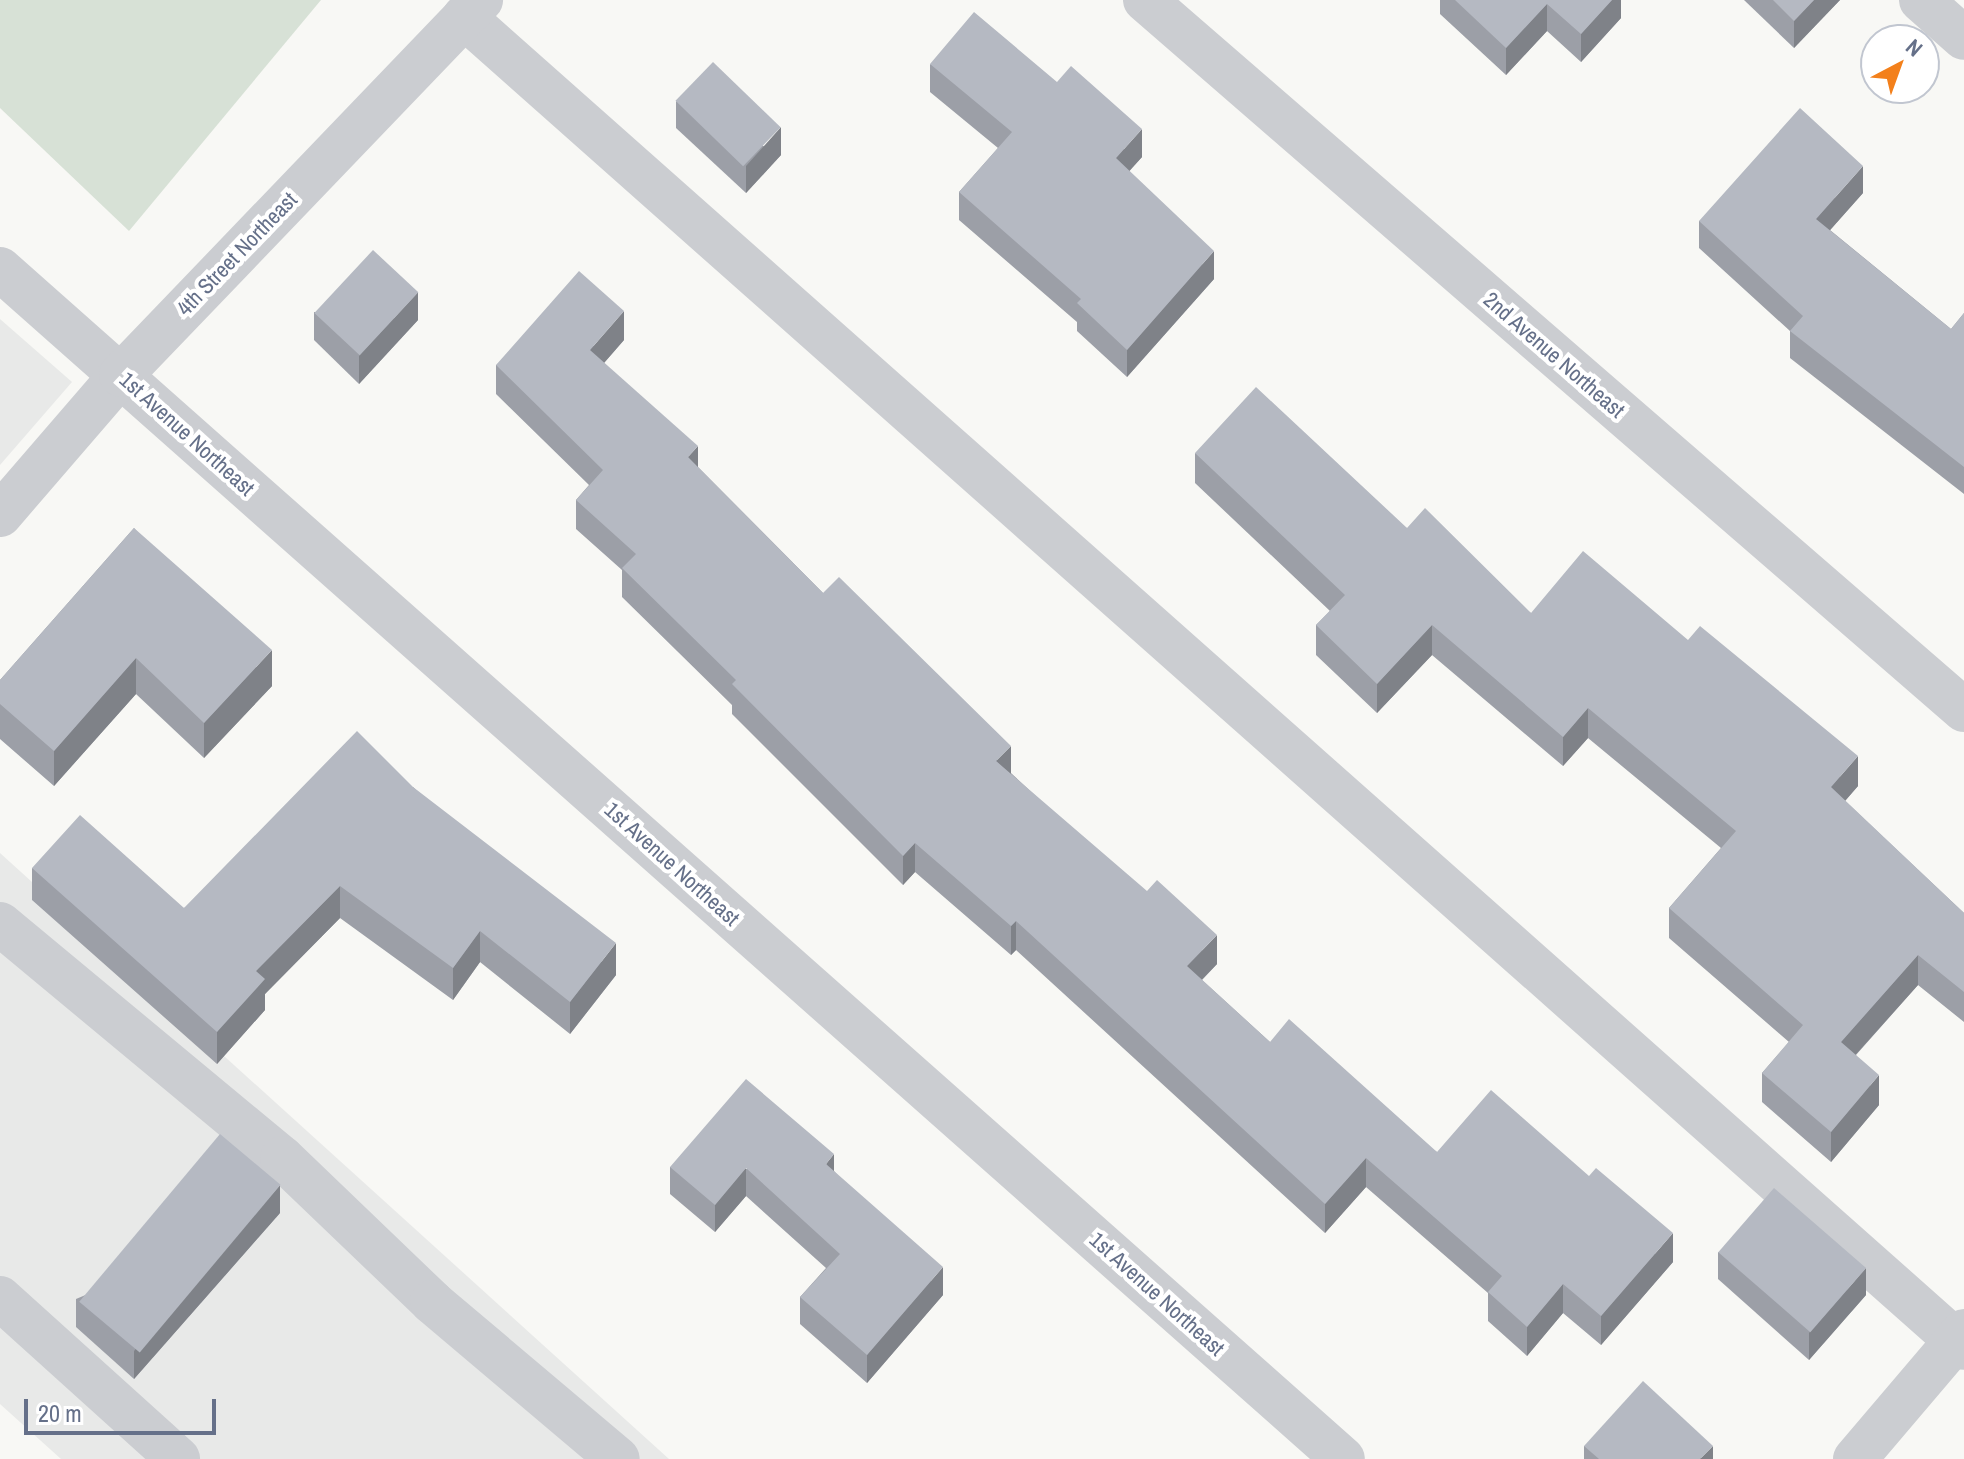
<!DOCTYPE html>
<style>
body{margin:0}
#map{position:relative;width:1964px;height:1459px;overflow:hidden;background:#f8f8f5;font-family:"Archivo Narrow",sans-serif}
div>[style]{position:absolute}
.built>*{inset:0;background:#e8e9e8}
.green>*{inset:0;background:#d7e1d6}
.minor>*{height:44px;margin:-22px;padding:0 22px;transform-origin:22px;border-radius:22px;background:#cbcdd1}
.wall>*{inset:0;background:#9c9fa7}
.shaded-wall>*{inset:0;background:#7f8288}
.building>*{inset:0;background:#b5b9c2;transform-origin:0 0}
span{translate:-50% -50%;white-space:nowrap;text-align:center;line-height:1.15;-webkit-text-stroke:8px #fff;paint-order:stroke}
.street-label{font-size:22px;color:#657089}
.north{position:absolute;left:1860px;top:24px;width:80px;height:80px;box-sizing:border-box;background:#fff;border:2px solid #c1c6d0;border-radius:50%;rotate:41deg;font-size:22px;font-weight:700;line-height:32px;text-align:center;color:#657089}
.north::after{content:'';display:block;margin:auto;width:28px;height:36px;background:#f3801b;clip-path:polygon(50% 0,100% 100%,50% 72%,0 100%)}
.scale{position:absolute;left:24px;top:1399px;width:192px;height:36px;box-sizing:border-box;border:4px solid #657089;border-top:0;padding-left:10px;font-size:24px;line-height:28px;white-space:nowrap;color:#657089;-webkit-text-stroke:6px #fff;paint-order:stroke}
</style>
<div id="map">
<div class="built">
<i style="clip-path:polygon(0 319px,72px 382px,0 465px)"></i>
<i style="clip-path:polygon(0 853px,669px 1459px,61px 1459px,0 1404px)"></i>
</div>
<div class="green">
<i style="clip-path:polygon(0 0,321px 0,129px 231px,0 108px)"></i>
</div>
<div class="minor">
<i style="left:1145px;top:0;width:1084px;rotate:40.92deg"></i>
<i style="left:1921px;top:0;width:57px;rotate:41.5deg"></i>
<i style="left:464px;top:17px;width:2005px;rotate:41.58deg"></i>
<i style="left:0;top:269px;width:1794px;rotate:41.54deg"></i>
<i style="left:0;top:515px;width:185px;rotate:-49.2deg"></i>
<i style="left:121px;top:375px;width:520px;rotate:-46.17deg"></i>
<i style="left:0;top:924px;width:366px;rotate:39.7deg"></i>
<i style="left:282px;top:1158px;width:208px;rotate:43.8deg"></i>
<i style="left:432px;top:1302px;width:243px;rotate:40.2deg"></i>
<i style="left:0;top:1298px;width:240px;rotate:42.1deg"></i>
<i style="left:1855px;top:1459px;width:168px;rotate:-49.6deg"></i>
</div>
<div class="wall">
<i style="clip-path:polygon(1440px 0,1621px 0,1621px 18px,1581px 62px,1547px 31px,1506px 75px,1440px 14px)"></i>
<i style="clip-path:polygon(1744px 0,1840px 0,1794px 48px)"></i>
<i style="clip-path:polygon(930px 64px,1142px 157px,1129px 171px,1214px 279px,1127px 377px,1077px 331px,1077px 322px,959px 220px,959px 192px,998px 148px,930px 92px)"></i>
<i style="clip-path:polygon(676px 101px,781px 155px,746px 193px,676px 128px)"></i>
<i style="clip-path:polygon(1863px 193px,1830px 230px,1951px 329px,1964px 313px,1964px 494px,1790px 358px,1790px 331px,1699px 248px,1699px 221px)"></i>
<i style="clip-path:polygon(314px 312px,418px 320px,359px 384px,314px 340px)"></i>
<i style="clip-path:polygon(624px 340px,604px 363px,698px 467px,823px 593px,1011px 773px,1217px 964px,1202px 980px,1270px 1042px,1437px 1152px,1673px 1262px,1601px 1345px,1563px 1313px,1527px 1356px,1488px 1321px,1488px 1293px,1366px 1187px,1325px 1233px,1016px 950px,1011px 955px,915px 872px,903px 885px,732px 714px,732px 705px,622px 597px,622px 570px,576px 529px,576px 500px,589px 485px,496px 394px,496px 365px)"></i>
<i style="clip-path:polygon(1195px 453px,1407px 528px,1531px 613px,1858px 786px,1845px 801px,1964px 913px,1964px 1022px,1918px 985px,1856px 1055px,1879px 1105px,1831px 1162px,1762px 1102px,1762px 1073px,1789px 1042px,1669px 938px,1669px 908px,1721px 848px,1588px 738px,1563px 766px,1432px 655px,1377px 713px,1316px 655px,1316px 625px,1330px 611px,1195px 483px)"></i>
<i style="clip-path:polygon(134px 528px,272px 686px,204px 758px,136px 694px,54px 786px,0 739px,0 680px)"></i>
<i style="clip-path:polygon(413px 787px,616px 975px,570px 1034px,480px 962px,453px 1000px,340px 918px,265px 994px,265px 1010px,217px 1064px,32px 900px,32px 868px,184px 908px)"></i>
<i style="clip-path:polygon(670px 1167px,834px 1171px,943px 1295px,867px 1383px,800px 1324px,800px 1297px,826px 1268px,746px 1196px,715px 1232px,670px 1194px)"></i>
<i style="clip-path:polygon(280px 1213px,134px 1379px,76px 1327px,76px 1299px)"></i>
<i style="clip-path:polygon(1718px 1252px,1866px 1295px,1809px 1360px,1718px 1279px)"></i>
<i style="clip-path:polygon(1584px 1446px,1713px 1459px,1584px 1459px)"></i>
</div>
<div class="shaded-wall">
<i style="clip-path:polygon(1612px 0,1621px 0,1621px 18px,1581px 62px,1581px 34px)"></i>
<i style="clip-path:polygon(1814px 0,1840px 0,1794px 48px,1794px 21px)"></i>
<i style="clip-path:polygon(1547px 4px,1547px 31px,1506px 75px,1506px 48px)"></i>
<i style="clip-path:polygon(781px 127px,781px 155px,746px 193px,746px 166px)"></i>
<i style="clip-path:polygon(1142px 129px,1142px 157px,1116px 186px,1116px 158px)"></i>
<i style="clip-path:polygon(1863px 166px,1863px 193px,1816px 246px,1816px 219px)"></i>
<i style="clip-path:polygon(1214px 251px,1214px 279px,1127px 377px,1127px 350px)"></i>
<i style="clip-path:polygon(418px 292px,418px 320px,359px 384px,359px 356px)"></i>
<i style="clip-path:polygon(624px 311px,624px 340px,590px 379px,590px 350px)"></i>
<i style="clip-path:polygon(698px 446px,698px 475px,688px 457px)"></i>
<i style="clip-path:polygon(1432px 625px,1432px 655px,1377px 713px,1377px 684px)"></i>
<i style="clip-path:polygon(272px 650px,272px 686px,204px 758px,204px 723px)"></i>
<i style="clip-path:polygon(136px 658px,136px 694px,54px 786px,54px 751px)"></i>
<i style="clip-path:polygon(1588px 708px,1588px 738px,1563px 766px,1563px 737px)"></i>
<i style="clip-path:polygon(1011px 746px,1011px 775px,996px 761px)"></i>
<i style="clip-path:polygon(1858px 756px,1858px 786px,1831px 817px,1831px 787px)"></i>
<i style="clip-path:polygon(915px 843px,915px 872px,903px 885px,903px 856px)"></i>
<i style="clip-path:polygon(340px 886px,340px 918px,265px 994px,265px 1010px,217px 1064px,217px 1032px,256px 971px)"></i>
<i style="clip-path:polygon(1016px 921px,1016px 950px,1011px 955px,1011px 926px)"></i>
<i style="clip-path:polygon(480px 931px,480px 962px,453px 1000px,453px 968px)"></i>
<i style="clip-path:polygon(1217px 935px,1217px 964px,1187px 995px,1187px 966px)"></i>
<i style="clip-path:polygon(616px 943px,616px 975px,570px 1034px,570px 1002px)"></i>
<i style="clip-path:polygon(1918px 955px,1918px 985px,1841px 1071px,1841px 1042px)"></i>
<i style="clip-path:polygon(1879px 1075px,1879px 1105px,1831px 1162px,1831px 1132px)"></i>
<i style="clip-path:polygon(834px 1154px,834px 1182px,826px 1164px)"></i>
<i style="clip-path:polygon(1366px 1158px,1366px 1187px,1325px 1233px,1325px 1204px)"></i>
<i style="clip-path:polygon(746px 1168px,746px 1196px,715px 1232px,715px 1205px)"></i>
<i style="clip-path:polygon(280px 1185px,280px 1213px,134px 1379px,134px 1351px)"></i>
<i style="clip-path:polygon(1673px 1233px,1673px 1262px,1601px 1345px,1601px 1316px)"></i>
<i style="clip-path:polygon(943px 1267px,943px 1295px,867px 1383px,867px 1355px)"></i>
<i style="clip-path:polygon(1866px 1268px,1866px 1295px,1809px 1360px,1809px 1333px)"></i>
<i style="clip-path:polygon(1563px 1284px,1563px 1313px,1527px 1356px,1527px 1327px)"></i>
<i style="clip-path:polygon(1713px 1446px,1713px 1459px,1700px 1459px)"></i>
</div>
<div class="building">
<i style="clip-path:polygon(1455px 0,1612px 0,1581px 34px,1547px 4px,1506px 48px)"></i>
<i style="clip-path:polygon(1773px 0,1814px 0,1794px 21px)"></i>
<i style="clip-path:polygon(974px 12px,1057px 82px,1071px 66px,1142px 129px,1116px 158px,1214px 251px,1127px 350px,1077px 303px,1081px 299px,959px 192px,1012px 132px,930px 64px)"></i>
<i style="left:713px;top:62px;width:94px;height:54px;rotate:44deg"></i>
<i style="clip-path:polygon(1800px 108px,1863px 166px,1816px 219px,1951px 329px,1964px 313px,1964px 467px,1790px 331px,1803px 316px,1699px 221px)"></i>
<i style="left:373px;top:250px;width:62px;height:86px;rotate:43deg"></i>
<i style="clip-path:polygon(579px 271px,624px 311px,590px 350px,698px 446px,688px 457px,823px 593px,839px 577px,1011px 746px,996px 761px,1147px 891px,1157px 880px,1217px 935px,1187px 966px,1270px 1042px,1289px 1019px,1437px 1152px,1491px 1090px,1589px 1176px,1596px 1168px,1673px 1233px,1601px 1316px,1563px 1284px,1527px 1327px,1488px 1292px,1502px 1276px,1366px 1158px,1325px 1204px,1016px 921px,1011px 926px,915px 843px,903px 856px,732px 684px,736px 680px,622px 568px,636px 554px,576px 500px,603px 470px,496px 365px)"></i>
<i style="clip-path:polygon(1256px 387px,1407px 528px,1425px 508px,1531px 613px,1583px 551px,1688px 640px,1700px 626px,1858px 756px,1831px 787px,1964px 913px,1964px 992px,1918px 955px,1841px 1042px,1879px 1075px,1831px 1132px,1762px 1073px,1803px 1025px,1669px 908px,1736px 831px,1588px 708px,1563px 737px,1432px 625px,1377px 684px,1316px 625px,1345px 595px,1195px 453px)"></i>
<i style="clip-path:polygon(134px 528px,272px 650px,204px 723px,136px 658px,54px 751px,0 704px,0 680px)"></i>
<i style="clip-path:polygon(357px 731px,413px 787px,616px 943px,570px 1002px,480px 931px,453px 968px,340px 886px,256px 971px,265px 979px,217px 1032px,32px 868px,80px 815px,184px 908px)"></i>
<i style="clip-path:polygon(746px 1079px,834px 1154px,826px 1164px,943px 1267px,867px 1355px,800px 1297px,840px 1254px,746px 1168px,715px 1205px,670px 1167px)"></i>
<i style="left:220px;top:1134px;width:79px;height:219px;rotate:40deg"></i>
<i style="left:1774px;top:1188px;width:122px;height:85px;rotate:41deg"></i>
<i style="clip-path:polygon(1643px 1381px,1713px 1446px,1700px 1459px,1599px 1459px,1584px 1446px)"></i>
</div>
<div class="street-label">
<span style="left:237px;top:254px;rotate:-46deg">4th Street Northeast</span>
<span style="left:1554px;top:355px;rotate:41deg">2nd Avenue Northeast</span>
<span style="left:187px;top:434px;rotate:42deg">1st Avenue Northeast</span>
<span style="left:672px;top:864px;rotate:42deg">1st Avenue Northeast</span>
<span style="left:1157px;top:1294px;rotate:42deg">1st Avenue Northeast</span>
</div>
<div class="north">N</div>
<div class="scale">20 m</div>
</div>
